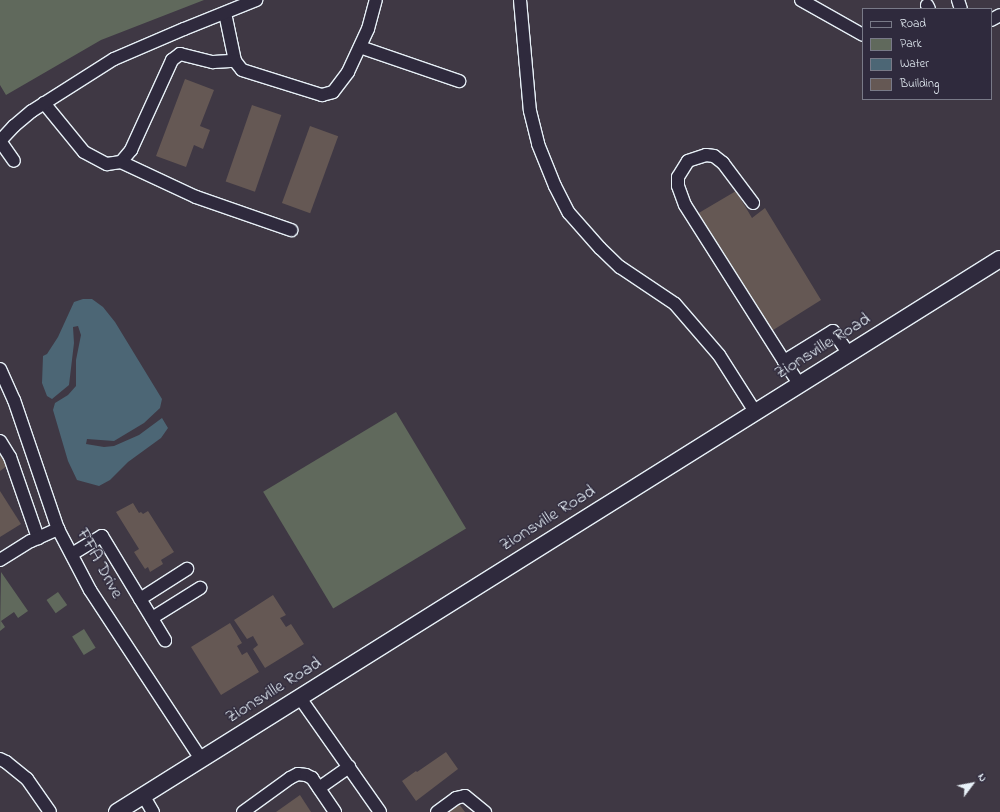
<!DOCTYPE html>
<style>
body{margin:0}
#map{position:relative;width:1000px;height:812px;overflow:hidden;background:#3f3844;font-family:"Indie Flower",sans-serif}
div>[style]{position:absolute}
.green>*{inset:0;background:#60695c;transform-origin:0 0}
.water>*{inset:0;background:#4c6675}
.building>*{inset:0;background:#655854;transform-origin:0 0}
.roads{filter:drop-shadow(1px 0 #e8f1f8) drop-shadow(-1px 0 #e8f1f8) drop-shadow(0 1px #e8f1f8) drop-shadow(0 -1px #e8f1f8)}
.minor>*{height:12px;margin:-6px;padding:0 6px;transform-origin:6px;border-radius:6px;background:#2f2a3d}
.major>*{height:16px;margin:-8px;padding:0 8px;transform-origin:8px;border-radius:8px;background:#2f2a3d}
span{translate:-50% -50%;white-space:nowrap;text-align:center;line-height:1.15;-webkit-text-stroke:3px #2f2a3d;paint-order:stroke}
.street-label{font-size:18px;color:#e8f1f8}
.legend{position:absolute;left:862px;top:8px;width:130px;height:92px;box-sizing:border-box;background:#2f2a3d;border:1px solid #797a88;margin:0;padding:5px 7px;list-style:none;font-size:12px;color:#e8f1f8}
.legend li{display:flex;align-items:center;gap:8px;height:20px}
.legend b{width:20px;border:1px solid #797a88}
.north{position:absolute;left:952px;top:764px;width:40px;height:40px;-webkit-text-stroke:3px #2f2a3d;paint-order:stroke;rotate:58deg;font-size:11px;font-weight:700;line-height:16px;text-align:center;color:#e8f1f8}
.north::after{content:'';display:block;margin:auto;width:14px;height:18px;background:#e8f1f8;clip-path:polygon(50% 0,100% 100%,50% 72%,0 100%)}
</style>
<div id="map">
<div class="green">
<i style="clip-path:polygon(0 0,204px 0,101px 40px,6px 95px,0 85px)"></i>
<i style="left:396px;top:412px;width:136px;height:155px;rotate:59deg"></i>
<i style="clip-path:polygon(1px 572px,28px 611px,18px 618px,14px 612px,1px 621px,5px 627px,0 631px)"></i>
<i style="left:58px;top:592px;width:16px;height:14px;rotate:55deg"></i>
<i style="left:84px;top:629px;width:22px;height:14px;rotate:58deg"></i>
</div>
<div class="water">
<i style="clip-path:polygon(83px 299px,92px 299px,103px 307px,115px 322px,162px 399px,160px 408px,144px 423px,114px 441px,87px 439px,86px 444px,104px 447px,114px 446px,139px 435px,162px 418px,168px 428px,161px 438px,128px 462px,110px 480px,99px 486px,77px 480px,68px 461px,53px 410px,55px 403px,68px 395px,76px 386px,76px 360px,81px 335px,78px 326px,73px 327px,74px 343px,69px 385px,52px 399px,47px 396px,42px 383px,43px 356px,47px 354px,58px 337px,74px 302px)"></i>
</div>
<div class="building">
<i style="clip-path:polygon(185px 79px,214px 90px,200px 126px,210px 130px,203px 149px,194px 145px,186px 167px,156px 156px)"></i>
<i style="left:252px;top:105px;width:31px;height:81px;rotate:19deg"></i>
<i style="left:310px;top:126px;width:30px;height:82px;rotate:20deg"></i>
<i style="clip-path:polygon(736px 191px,752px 218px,765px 208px,821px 300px,770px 332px,697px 214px)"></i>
<i style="clip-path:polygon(0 454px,7px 466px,0 471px)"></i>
<i style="clip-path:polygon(0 491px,21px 524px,0 537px)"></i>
<i style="clip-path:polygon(133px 503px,139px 513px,141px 512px,143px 514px,148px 511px,174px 552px,161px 560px,163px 564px,150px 572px,148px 567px,145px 569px,134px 552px,139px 549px,116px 512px)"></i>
<i style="clip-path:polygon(273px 595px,286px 615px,280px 618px,286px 627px,291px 624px,304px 644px,265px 668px,253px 649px,258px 645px,253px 636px,247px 639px,234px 620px)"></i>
<i style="clip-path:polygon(230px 623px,242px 643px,237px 646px,242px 655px,247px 652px,259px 672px,221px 695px,191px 647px)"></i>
<i style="clip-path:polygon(446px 752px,458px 769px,416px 801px,402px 781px,416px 771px,417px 772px)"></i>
<i style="clip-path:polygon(300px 795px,311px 812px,276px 812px)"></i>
<i style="clip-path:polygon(459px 804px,465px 812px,448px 812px)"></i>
</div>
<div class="roads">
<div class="minor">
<i style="left:520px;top:0;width:111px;rotate:84.9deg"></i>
<i style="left:530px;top:111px;width:34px;rotate:76deg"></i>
<i style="left:538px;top:144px;width:45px;rotate:68deg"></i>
<i style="left:555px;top:186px;width:30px;rotate:63deg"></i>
<i style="left:569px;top:213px;width:47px;rotate:48.5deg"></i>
<i style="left:600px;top:248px;width:28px;rotate:44deg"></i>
<i style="left:620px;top:267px;width:66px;rotate:33.9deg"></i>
<i style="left:675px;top:304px;width:67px;rotate:49.2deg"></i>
<i style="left:719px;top:355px;width:69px;rotate:57.5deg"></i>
<i style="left:801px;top:0;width:71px;rotate:29.4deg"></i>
<i style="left:958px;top:0;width:9px;rotate:72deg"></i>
<i style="left:927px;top:5px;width:4px;rotate:63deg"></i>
<i style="left:225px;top:13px;width:49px;rotate:78.2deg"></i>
<i style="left:235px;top:61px;width:11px;rotate:52deg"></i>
<i style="left:242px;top:70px;width:84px;rotate:17.4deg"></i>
<i style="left:322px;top:95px;width:11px;rotate:-15deg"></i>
<i style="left:333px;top:92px;width:25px;rotate:-53deg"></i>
<i style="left:348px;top:72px;width:47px;rotate:-65.1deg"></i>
<i style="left:368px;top:29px;width:30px;rotate:-75deg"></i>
<i style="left:991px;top:20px;width:10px;rotate:-29deg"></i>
<i style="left:360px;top:47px;width:105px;rotate:19deg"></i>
<i style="left:44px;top:103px;width:63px;rotate:50.8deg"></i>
<i style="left:84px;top:152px;width:26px;rotate:28deg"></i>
<i style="left:107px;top:164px;width:14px;rotate:-8deg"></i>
<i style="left:121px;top:162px;width:16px;rotate:-50deg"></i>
<i style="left:131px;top:150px;width:99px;rotate:-65.5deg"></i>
<i style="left:172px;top:60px;width:10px;rotate:-37deg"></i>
<i style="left:180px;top:54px;width:34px;rotate:14deg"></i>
<i style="left:213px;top:62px;width:22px;rotate:-3deg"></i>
<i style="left:0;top:141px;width:21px;rotate:-47deg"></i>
<i style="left:14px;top:126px;width:23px;rotate:-40deg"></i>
<i style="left:32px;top:111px;width:97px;rotate:-32.4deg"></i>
<i style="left:114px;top:59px;width:76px;rotate:-23.2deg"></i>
<i style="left:184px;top:29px;width:78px;rotate:-21.9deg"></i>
<i style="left:0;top:141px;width:24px;rotate:55deg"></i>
<i style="left:121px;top:162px;width:83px;rotate:25deg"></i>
<i style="left:196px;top:197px;width:101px;rotate:19.2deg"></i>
<i style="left:753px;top:203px;width:50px;rotate:-126.9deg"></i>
<i style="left:723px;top:163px;width:11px;rotate:-142deg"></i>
<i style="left:714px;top:156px;width:8px;rotate:-173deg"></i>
<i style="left:706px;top:155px;width:19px;rotate:162deg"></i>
<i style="left:688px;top:161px;width:19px;rotate:122deg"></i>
<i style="left:678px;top:177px;width:9px;rotate:90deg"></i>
<i style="left:678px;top:186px;width:20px;rotate:70deg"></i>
<i style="left:685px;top:205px;width:185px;rotate:57.6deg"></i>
<i style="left:0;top:369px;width:34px;rotate:66deg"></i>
<i style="left:14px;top:400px;width:136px;rotate:71.2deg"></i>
<i style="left:58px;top:529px;width:69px;rotate:62.3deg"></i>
<i style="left:90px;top:590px;width:202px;rotate:56.7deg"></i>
<i style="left:800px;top:385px;width:29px;rotate:-124deg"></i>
<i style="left:784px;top:361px;width:57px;rotate:-31.5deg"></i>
<i style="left:833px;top:331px;width:28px;rotate:55deg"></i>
<i style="left:0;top:441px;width:19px;rotate:58deg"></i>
<i style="left:10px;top:457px;width:86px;rotate:70.9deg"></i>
<i style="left:72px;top:554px;width:35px;rotate:-31deg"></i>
<i style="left:102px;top:536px;width:122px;rotate:58.8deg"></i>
<i style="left:0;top:560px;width:36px;rotate:-32deg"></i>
<i style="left:31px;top:541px;width:30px;rotate:-24deg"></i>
<i style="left:140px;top:599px;width:56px;rotate:-32.6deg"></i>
<i style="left:152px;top:618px;width:57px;rotate:-32deg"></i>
<i style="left:300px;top:698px;width:139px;rotate:54.9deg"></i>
<i style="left:0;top:759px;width:7px;rotate:27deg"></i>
<i style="left:6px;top:762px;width:27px;rotate:39deg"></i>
<i style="left:27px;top:779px;width:40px;rotate:55.1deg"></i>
<i style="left:319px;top:788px;width:37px;rotate:-35deg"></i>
<i style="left:143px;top:795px;width:20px;rotate:60deg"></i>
<i style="left:243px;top:812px;width:58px;rotate:-35.9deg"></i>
<i style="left:290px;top:778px;width:9px;rotate:-27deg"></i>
<i style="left:298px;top:774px;width:8px;rotate:7deg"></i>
<i style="left:306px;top:775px;width:7px;rotate:27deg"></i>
<i style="left:312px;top:778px;width:41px;rotate:55.9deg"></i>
<i style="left:437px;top:812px;width:24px;rotate:-36deg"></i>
<i style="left:456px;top:798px;width:9px;rotate:-13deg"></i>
<i style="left:465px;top:796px;width:26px;rotate:39deg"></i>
</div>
<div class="major">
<i style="left:117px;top:812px;width:1042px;rotate:-32.06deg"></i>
</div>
</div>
<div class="street-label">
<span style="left:823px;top:347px;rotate:-32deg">Zionsville Road</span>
<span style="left:548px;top:519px;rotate:-32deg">Zionsville Road</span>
<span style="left:99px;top:564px;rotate:61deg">FFA Drive</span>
<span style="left:274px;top:691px;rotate:-32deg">Zionsville Road</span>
</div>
<ul class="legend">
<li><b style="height:5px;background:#2f2a3d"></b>Road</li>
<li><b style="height:11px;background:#60695c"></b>Park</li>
<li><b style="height:11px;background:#4c6675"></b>Water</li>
<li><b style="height:11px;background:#655854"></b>Building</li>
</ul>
<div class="north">N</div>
</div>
